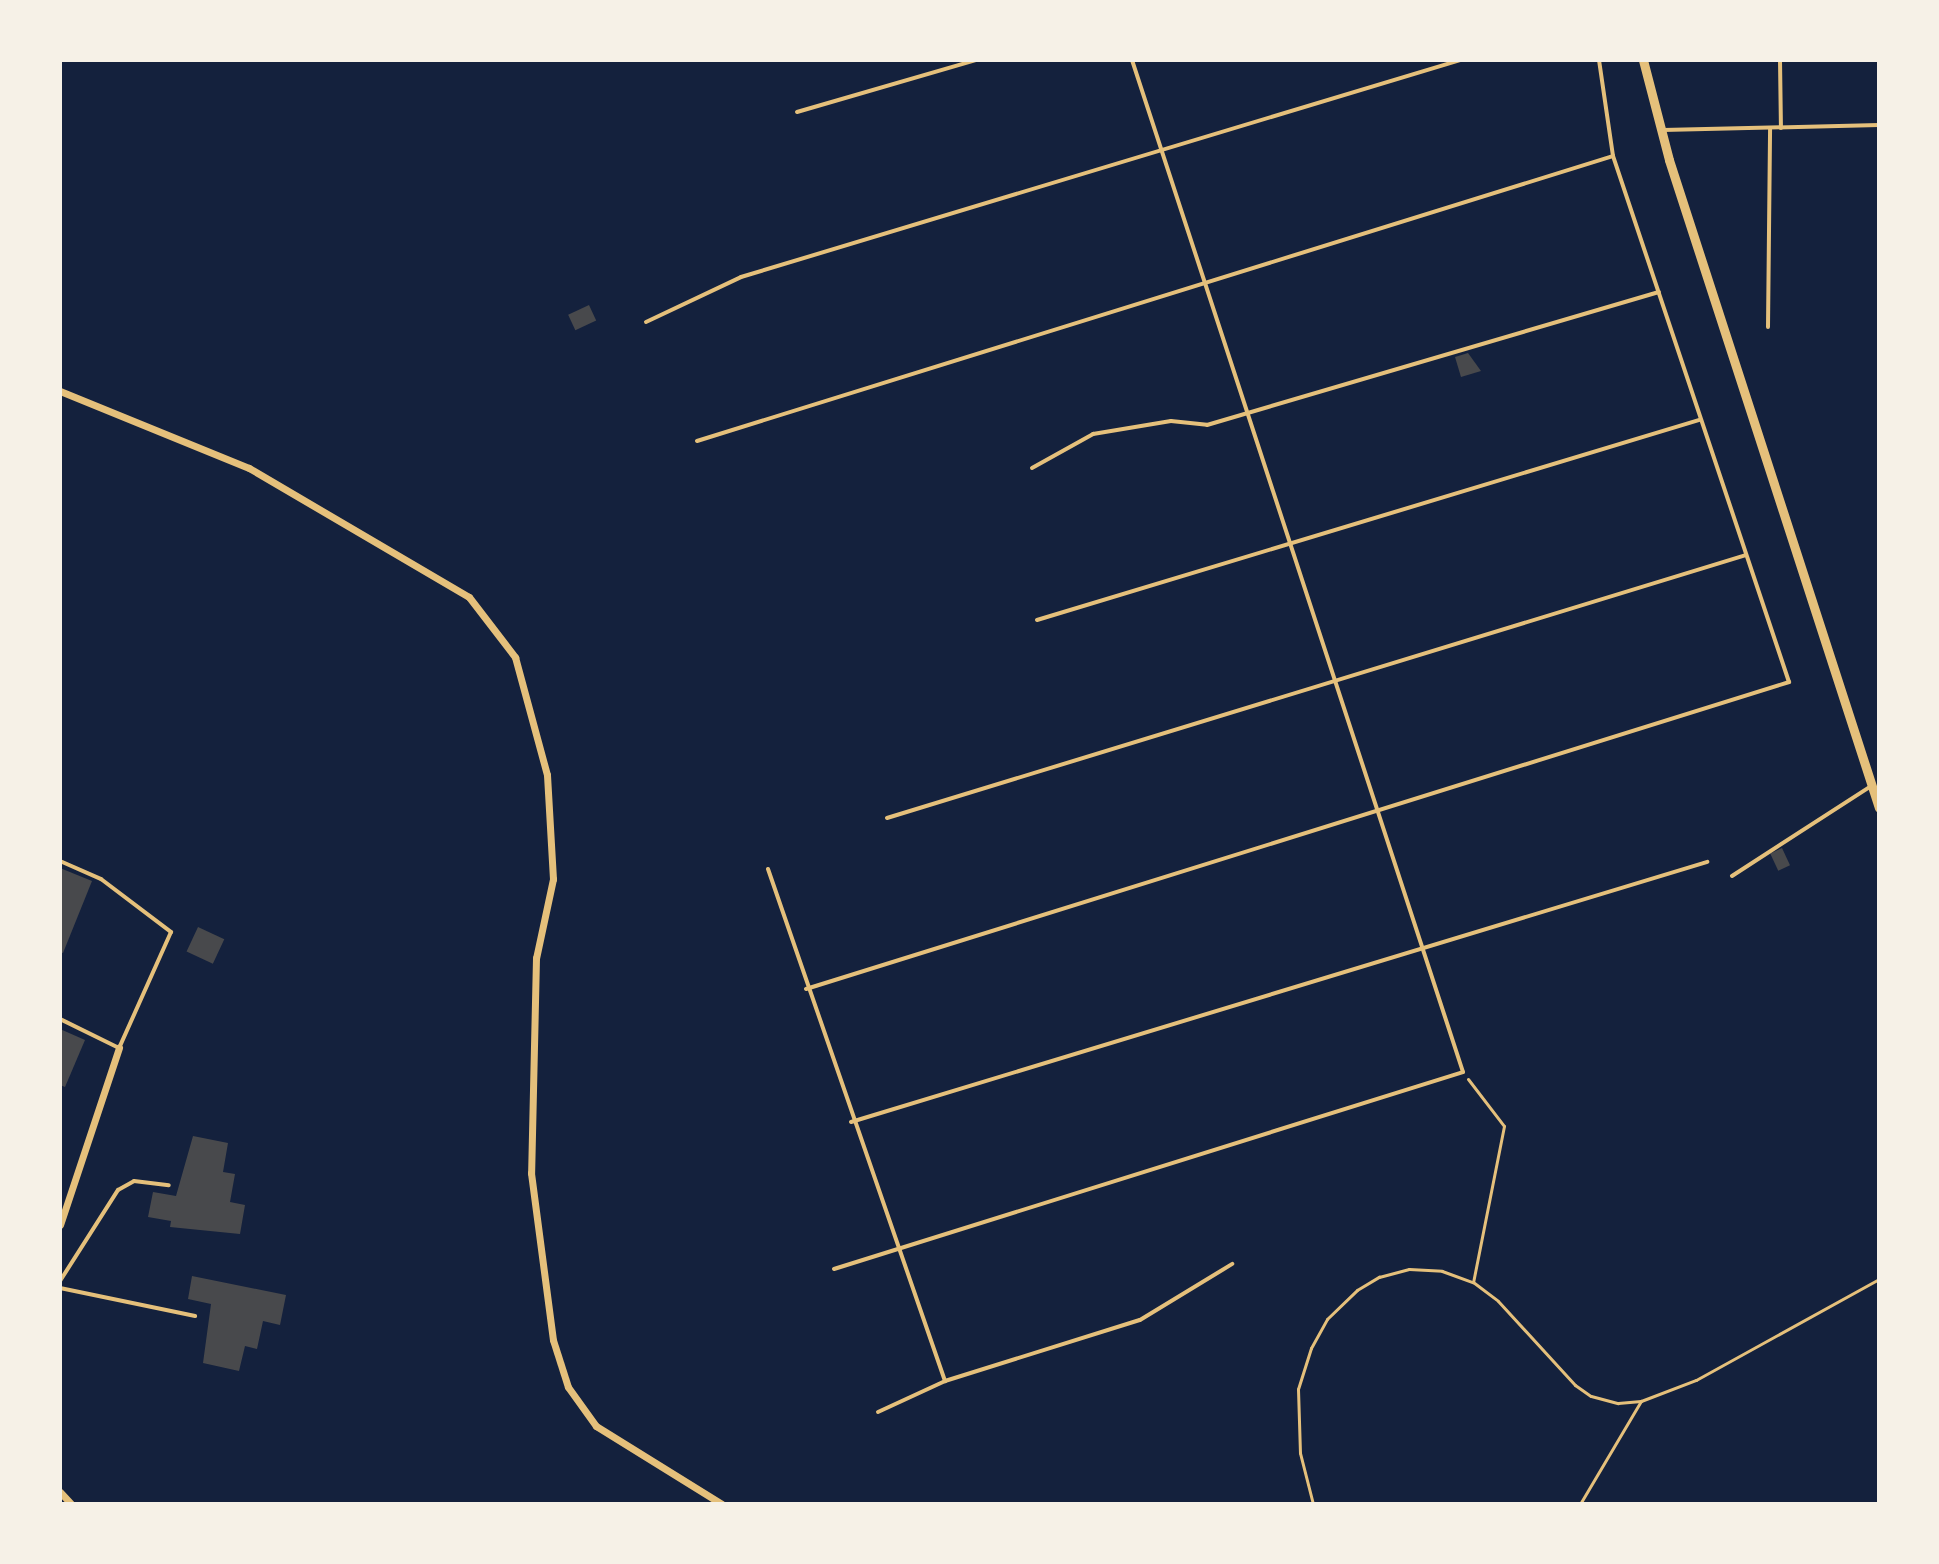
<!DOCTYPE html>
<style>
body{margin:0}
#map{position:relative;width:1939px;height:1564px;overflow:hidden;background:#14213d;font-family:"IBM Plex Sans",sans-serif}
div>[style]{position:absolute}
.building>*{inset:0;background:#48494c;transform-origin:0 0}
.path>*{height:3px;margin:-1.5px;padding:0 1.5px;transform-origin:1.5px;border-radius:1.5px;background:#e5c07b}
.service>*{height:4px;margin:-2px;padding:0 2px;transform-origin:2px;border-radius:2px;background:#e5c07b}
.minor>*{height:7px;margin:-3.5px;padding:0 3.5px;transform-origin:3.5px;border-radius:3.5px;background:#e5c07b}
.tertiary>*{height:9px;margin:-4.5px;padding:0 4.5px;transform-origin:4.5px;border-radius:4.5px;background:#e5c07b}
span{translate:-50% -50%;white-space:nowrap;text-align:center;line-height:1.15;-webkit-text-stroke:6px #f6f1e7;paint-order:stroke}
.frame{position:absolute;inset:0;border:62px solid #f6f1e7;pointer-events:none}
</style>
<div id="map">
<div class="building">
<i style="left:589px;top:305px;width:17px;height:23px;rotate:65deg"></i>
<i style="clip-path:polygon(1468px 353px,1481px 371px,1461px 377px,1455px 357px)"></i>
<i style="left:1782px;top:848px;width:19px;height:13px;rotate:65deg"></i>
<i style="clip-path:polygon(60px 868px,92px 881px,63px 953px,60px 952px)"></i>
<i style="left:198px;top:927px;width:29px;height:27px;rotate:25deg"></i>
<i style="clip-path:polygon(60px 1029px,85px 1040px,65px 1087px,60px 1085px)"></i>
<i style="clip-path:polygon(193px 1136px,228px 1143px,223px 1172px,235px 1174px,230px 1202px,245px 1205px,240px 1234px,170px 1227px,171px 1221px,148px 1217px,153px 1192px,176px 1196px)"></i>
<i style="clip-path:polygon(192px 1276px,286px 1295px,280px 1325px,263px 1321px,257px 1349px,245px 1346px,239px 1371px,203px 1363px,211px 1304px,188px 1299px)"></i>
</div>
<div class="path">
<i style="left:1468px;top:1079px;width:59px;rotate:52.5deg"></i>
<i style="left:1504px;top:1126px;width:159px;rotate:101.2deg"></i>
<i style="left:1313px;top:1504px;width:53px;rotate:-104.3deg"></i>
<i style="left:1300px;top:1453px;width:64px;rotate:-91.8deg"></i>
<i style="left:1298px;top:1389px;width:43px;rotate:-72.4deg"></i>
<i style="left:1311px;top:1348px;width:33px;rotate:-61deg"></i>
<i style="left:1327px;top:1319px;width:42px;rotate:-44deg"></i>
<i style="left:1357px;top:1290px;width:26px;rotate:-31deg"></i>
<i style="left:1379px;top:1277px;width:31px;rotate:-15deg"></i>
<i style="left:1409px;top:1269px;width:33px;rotate:3deg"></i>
<i style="left:1442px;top:1271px;width:33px;rotate:20deg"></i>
<i style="left:1473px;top:1282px;width:31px;rotate:37deg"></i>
<i style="left:1498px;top:1301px;width:114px;rotate:47.5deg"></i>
<i style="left:1575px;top:1385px;width:19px;rotate:35deg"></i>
<i style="left:1591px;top:1396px;width:28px;rotate:15deg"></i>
<i style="left:1618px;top:1403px;width:23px;rotate:-5deg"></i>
<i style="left:1641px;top:1401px;width:59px;rotate:-20.9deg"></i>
<i style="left:1696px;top:1380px;width:209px;rotate:-28.9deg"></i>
<i style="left:1580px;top:1504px;width:120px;rotate:-59.4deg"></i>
</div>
<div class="service">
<i style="left:1780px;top:60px;width:68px;rotate:89.2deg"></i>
<i style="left:797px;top:112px;width:186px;rotate:-16.2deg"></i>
<i style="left:1663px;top:130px;width:216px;rotate:-1.3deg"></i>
<i style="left:646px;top:322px;width:105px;rotate:-25.3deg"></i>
<i style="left:741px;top:277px;width:751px;rotate:-16.79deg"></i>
<i style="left:1768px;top:327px;width:199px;rotate:-89.4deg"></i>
<i style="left:697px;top:441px;width:959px;rotate:-17.28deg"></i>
<i style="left:1032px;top:468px;width:70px;rotate:-29.1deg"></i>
<i style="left:1093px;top:434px;width:79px;rotate:-9.5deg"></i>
<i style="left:1171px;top:421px;width:36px;rotate:6deg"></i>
<i style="left:1207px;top:425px;width:471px;rotate:-16.4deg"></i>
<i style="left:1037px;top:620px;width:692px;rotate:-16.81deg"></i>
<i style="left:887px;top:818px;width:898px;rotate:-17.02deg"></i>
<i style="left:60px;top:861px;width:45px;rotate:23.7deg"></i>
<i style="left:101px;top:879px;width:88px;rotate:37.1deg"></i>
<i style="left:171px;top:932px;width:127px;rotate:114.1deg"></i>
<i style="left:119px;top:1048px;width:66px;rotate:-153.8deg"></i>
<i style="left:768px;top:869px;width:542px;rotate:70.93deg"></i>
<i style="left:1732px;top:876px;width:166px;rotate:-32.9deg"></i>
<i style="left:806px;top:989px;width:1030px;rotate:-17.34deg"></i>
<i style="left:1789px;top:682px;width:555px;rotate:-108.5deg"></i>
<i style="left:1613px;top:156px;width:97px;rotate:-98.3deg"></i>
<i style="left:851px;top:1122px;width:895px;rotate:-16.9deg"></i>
<i style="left:834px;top:1269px;width:659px;rotate:-17.39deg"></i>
<i style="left:1463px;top:1072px;width:1065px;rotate:-108.11deg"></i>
<i style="left:60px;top:1281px;width:108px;rotate:-57.5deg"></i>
<i style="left:118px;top:1190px;width:18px;rotate:-29deg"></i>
<i style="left:134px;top:1181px;width:35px;rotate:7deg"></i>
<i style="left:60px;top:1288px;width:138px;rotate:11.7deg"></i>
<i style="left:878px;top:1412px;width:74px;rotate:-24.8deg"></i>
<i style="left:945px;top:1381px;width:204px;rotate:-17.4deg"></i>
<i style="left:1140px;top:1320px;width:108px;rotate:-31.3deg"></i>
</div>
<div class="minor">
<i style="left:60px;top:391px;width:204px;rotate:22.2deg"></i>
<i style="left:249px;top:468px;width:255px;rotate:30.4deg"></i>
<i style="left:469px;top:597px;width:76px;rotate:52.5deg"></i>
<i style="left:515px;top:657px;width:122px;rotate:74.8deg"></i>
<i style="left:547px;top:775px;width:104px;rotate:86.7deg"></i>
<i style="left:553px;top:879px;width:81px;rotate:102.1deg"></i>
<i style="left:536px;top:958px;width:215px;rotate:91.3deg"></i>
<i style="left:531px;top:1173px;width:168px;rotate:82.5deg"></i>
<i style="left:553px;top:1340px;width:49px;rotate:72.3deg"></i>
<i style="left:568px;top:1387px;width:48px;rotate:54.3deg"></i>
<i style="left:596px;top:1426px;width:148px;rotate:31.8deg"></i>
<i style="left:60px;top:1225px;width:187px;rotate:-71.6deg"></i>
<i style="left:60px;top:1492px;width:16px;rotate:47deg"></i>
</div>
<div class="tertiary">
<i style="left:1643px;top:60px;width:103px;rotate:75.4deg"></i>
<i style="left:1669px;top:160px;width:681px;rotate:72.04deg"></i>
</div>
<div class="frame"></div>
</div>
